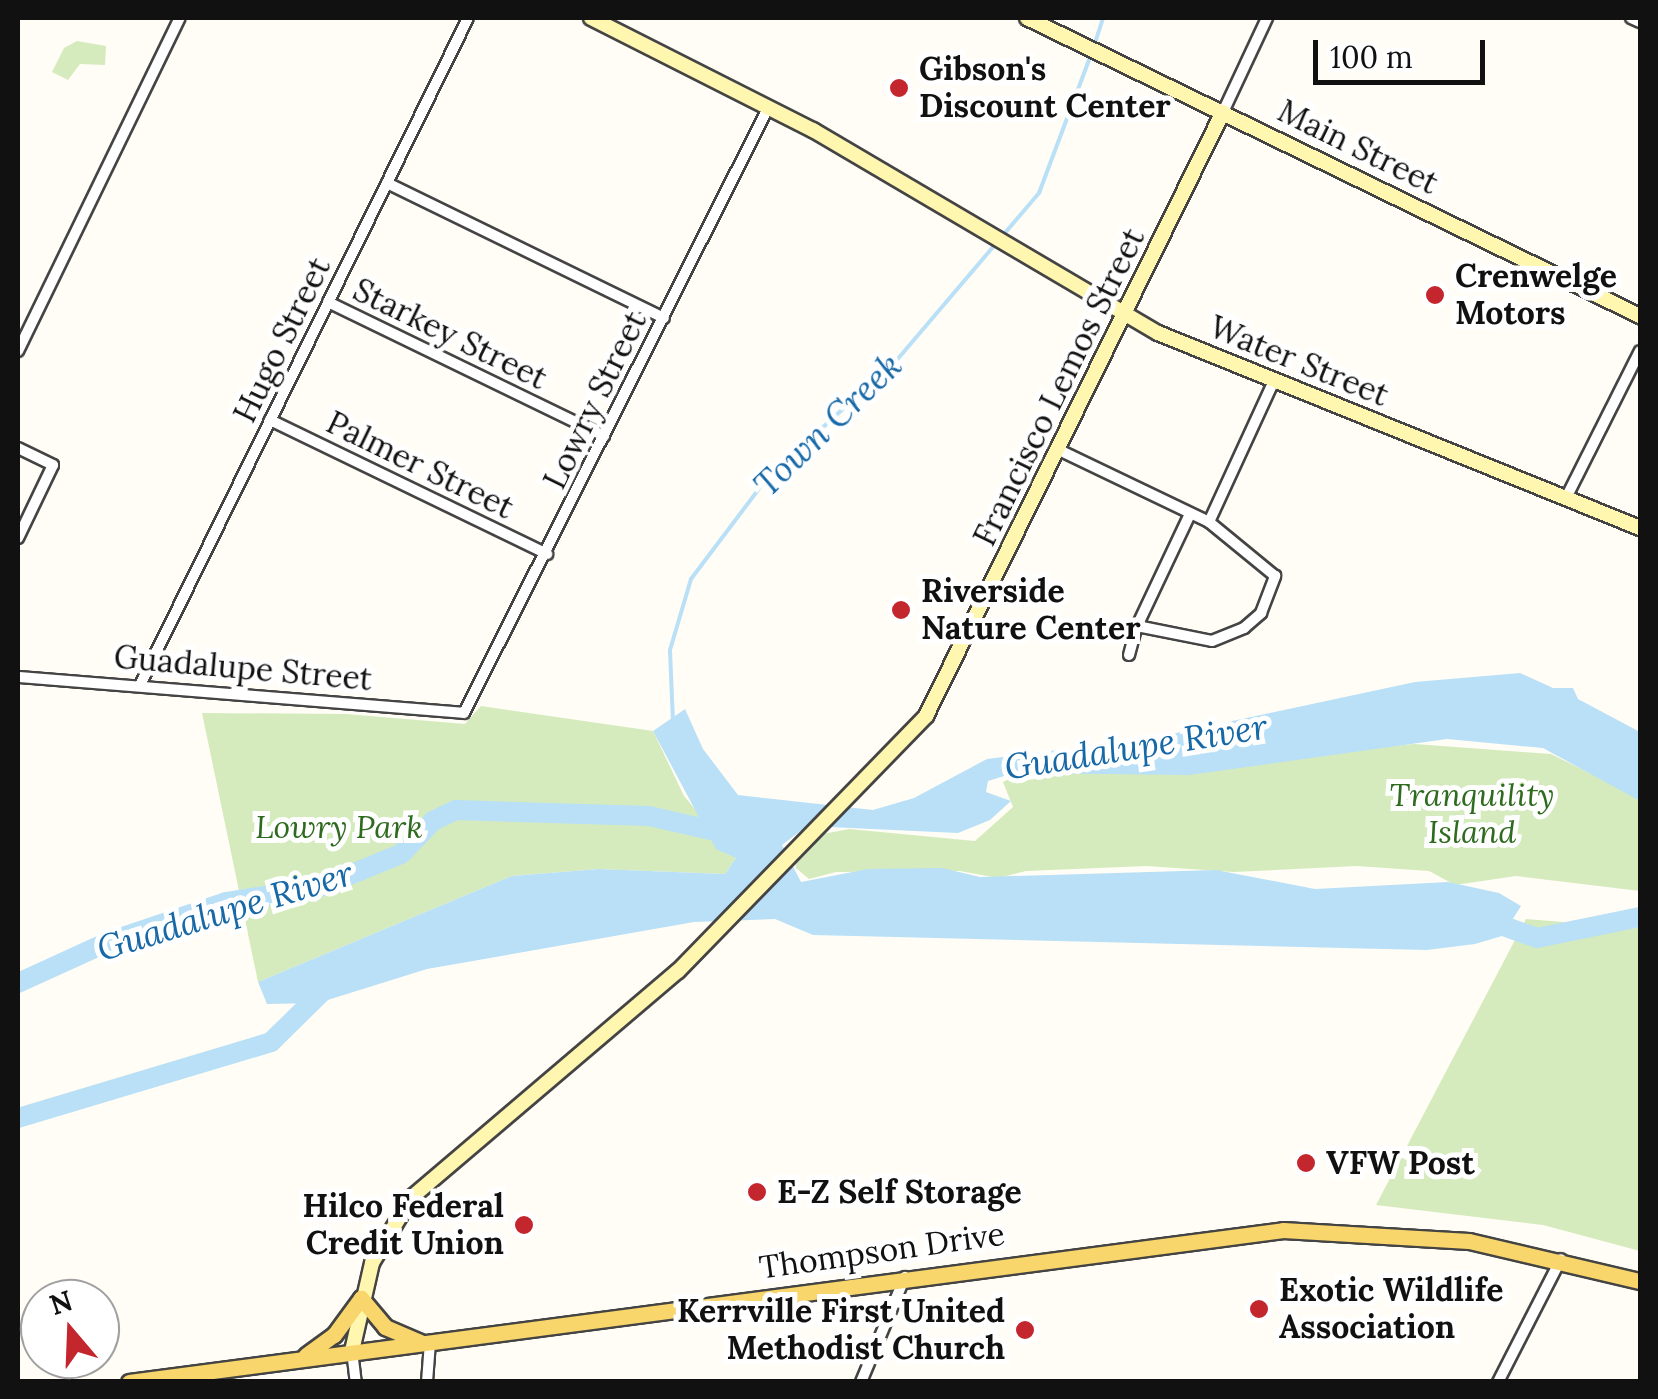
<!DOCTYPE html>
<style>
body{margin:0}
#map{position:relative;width:1658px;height:1399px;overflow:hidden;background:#fffdf5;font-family:Lora,serif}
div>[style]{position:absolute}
.green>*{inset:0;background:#d5ebbd}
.water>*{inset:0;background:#b9e0f7}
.stream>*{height:4px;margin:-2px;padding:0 2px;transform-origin:2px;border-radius:2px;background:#b9e0f7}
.river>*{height:20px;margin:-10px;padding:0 10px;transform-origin:10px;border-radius:10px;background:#b9e0f7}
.roads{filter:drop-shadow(2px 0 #444) drop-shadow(-2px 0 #444) drop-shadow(0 2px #444) drop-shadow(0 -2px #444)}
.street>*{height:10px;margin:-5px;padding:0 5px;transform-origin:5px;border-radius:5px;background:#fff}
.secondary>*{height:14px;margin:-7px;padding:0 7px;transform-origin:7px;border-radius:7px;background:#fff6b0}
.primary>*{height:15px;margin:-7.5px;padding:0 7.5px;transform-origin:7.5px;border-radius:7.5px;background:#f9d66b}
.dots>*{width:28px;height:28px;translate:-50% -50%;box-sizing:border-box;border:5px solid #fff;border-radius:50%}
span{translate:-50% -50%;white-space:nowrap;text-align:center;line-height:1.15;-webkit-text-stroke:10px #fff;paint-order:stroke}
.poi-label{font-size:32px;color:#111;font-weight:700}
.left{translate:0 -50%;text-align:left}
.right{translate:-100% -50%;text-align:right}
.street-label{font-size:32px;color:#111}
.park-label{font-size:32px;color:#2f6b1f;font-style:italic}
.water-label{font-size:35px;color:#1768a6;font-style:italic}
.frame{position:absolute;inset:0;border:20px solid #111;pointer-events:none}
.north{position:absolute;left:20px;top:1279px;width:100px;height:100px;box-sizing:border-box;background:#fff;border:2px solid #a0a0a0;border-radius:50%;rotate:341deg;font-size:28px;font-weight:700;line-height:40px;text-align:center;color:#111}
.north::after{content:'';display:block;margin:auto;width:35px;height:45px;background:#c4262e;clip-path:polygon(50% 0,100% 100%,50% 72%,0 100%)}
.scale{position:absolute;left:1313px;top:40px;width:172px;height:45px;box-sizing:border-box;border:5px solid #111;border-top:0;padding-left:12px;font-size:30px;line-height:35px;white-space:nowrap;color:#111;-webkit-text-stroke:8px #fff;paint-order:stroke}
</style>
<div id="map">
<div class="green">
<i style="clip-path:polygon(77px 41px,106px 46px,105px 65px,80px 64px,68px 80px,52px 72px,64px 48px)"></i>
<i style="clip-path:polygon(481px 706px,653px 731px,684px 796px,736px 858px,725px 874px,599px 869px,512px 876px,258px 982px,202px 713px,346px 714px,465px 724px)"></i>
<i style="clip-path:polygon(1415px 744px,1551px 754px,1640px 798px,1640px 891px,1516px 876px,1455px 885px,1429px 871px,1357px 866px,1234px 872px,1146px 866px,1026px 871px,998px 878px,960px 871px,836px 872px,809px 879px,796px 868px,795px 858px,818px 835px,849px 829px,975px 841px,1013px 807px,1003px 782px,1015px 776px)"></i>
<i style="clip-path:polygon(1526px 919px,1640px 928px,1640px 1251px,1543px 1225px,1376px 1205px)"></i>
</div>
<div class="water">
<i style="clip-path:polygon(1520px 673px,1553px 688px,1573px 688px,1578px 699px,1640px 732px,1640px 801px,1543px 748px,1447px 739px,1189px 775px,1014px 773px,988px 781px,986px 792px,1011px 801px,990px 820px,958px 833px,807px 826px,782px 845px,801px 882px,868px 869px,942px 868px,980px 877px,1216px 870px,1315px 889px,1448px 882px,1499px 893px,1521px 906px,1502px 936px,1475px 944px,1427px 950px,813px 935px,775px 919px,694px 922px,427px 969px,318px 1003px,267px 1004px,258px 982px,512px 876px,599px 869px,725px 874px,736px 858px,716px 849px,653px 731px,685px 709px,703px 749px,738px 795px,873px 810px,914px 798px,987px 759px,1153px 738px,1415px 682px)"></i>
</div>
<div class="stream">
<i style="left:1094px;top:46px;width:29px;rotate:-72deg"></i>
<i style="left:673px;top:722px;width:72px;rotate:-92.4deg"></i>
<i style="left:670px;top:650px;width:74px;rotate:-73.5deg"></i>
<i style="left:691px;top:579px;width:128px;rotate:-53deg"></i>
<i style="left:768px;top:477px;width:173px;rotate:-42.2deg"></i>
<i style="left:896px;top:361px;width:221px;rotate:-49.6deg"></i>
<i style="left:1039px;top:193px;width:147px;rotate:-69.4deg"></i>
</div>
<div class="river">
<i style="left:1487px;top:920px;width:53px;rotate:19.8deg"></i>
<i style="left:1537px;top:938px;width:105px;rotate:-11.5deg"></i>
<i style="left:18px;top:983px;width:99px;rotate:-24.5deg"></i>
<i style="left:108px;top:942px;width:125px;rotate:-18.7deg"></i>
<i style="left:226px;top:902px;width:95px;rotate:-9.1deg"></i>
<i style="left:320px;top:887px;width:87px;rotate:-22.2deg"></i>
<i style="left:401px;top:854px;width:46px;rotate:-45.9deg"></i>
<i style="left:433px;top:821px;width:25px;rotate:-26deg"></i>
<i style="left:456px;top:810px;width:193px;rotate:1.8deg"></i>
<i style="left:649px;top:816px;width:81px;rotate:12.8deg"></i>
<i style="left:18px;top:1118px;width:264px;rotate:-16.7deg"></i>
<i style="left:271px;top:1042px;width:78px;rotate:-44.5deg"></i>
</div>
<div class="roads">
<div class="street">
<i style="left:1631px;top:18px;width:10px;rotate:24deg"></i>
<i style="left:1223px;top:112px;width:104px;rotate:-64.9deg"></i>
<i style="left:387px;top:183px;width:308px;rotate:26deg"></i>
<i style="left:328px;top:302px;width:307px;rotate:25.9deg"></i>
<i style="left:18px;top:351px;width:370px;rotate:-64.1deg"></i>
<i style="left:270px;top:420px;width:308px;rotate:25.8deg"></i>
<i style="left:18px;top:448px;width:39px;rotate:26deg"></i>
<i style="left:53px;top:465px;width:81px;rotate:115.6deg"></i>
<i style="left:1059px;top:450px;width:166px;rotate:25.6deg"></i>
<i style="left:1209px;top:522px;width:153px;rotate:-65.3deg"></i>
<i style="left:1567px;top:496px;width:162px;rotate:-63.3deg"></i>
<i style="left:1190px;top:514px;width:124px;rotate:115.3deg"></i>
<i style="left:1137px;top:626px;width:76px;rotate:11.3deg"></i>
<i style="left:1212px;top:641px;width:35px;rotate:-22deg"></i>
<i style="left:1244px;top:628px;width:23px;rotate:-41deg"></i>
<i style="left:1261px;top:613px;width:40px;rotate:-69deg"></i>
<i style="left:1275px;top:576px;width:85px;rotate:-140.7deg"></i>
<i style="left:1129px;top:655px;width:30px;rotate:-75deg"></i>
<i style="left:18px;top:677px;width:447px;rotate:4.6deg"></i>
<i style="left:464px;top:713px;width:677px;rotate:-63.32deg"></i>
<i style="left:140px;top:685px;width:743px;rotate:-63.81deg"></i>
<i style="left:352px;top:1351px;width:31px;rotate:83deg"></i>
<i style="left:427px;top:1382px;width:40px;rotate:-85.7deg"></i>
<i style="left:861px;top:1382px;width:114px;rotate:-67.3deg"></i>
<i style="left:1498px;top:1382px;width:138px;rotate:-62.9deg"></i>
</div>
<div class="secondary">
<i style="left:591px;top:18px;width:249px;rotate:26.8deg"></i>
<i style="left:813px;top:130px;width:400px;rotate:30.5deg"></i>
<i style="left:1158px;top:333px;width:520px;rotate:22.03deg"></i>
<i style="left:1027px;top:18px;width:682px;rotate:25.93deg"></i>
<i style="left:352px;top:1351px;width:90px;rotate:-77.2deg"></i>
<i style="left:372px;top:1263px;width:76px;rotate:-59deg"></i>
<i style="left:411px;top:1198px;width:350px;rotate:-40.4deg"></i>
<i style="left:678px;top:971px;width:356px;rotate:-45.8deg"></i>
<i style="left:926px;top:716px;width:673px;rotate:-63.82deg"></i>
</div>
<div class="primary">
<i style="left:306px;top:1355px;width:34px;rotate:-36deg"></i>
<i style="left:334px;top:1335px;width:46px;rotate:-53.9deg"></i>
<i style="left:361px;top:1298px;width:38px;rotate:50deg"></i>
<i style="left:385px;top:1327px;width:38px;rotate:23deg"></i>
<i style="left:129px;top:1382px;width:1164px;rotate:-7.5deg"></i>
<i style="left:1283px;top:1230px;width:186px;rotate:3.4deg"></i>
<i style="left:1469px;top:1241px;width:176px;rotate:13.2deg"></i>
</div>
</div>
<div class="dots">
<i style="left:899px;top:88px;background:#c4262e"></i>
<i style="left:1435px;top:295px;background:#c4262e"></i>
<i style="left:901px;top:610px;background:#c4262e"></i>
<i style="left:1306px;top:1163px;background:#c4262e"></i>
<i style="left:757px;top:1192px;background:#c4262e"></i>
<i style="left:524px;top:1225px;background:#c4262e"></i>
<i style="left:1259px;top:1309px;background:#c4262e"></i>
<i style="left:1025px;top:1330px;background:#c4262e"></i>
</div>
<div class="poi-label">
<span class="left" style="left:919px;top:88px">Gibson's<br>Discount Center</span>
<span class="left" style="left:1455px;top:295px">Crenwelge<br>Motors</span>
<span class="left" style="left:921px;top:610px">Riverside<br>Nature Center</span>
<span class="left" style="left:1326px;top:1163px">VFW Post</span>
<span class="left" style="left:777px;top:1192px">E-Z Self Storage</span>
<span class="right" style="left:504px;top:1225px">Hilco Federal<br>Credit Union</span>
<span class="left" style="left:1279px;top:1309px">Exotic Wildlife<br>Association</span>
<span class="right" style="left:1005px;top:1330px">Kerrville First United<br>Methodist Church</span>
</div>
<div class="street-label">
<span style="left:1358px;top:147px;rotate:26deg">Main Street</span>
<span style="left:450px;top:334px;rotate:26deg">Starkey Street</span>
<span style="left:282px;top:340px;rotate:-64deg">Hugo Street</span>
<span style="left:1299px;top:361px;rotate:22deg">Water Street</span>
<span style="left:1059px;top:387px;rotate:-64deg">Francisco Lemos Street</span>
<span style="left:595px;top:400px;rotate:-64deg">Lowry Street</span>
<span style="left:420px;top:465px;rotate:26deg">Palmer Street</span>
<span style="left:243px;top:668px;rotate:5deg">Guadalupe Street</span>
<span style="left:882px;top:1251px;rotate:-8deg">Thompson Drive</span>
</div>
<div class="park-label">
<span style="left:1472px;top:814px">Tranquility<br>Island</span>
<span style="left:339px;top:827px">Lowry Park</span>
</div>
<div class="water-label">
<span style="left:828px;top:425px;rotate:-44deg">Town Creek</span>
<span style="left:1136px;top:747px;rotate:-9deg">Guadalupe River</span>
<span style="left:225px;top:911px;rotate:-17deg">Guadalupe River</span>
</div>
<div class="frame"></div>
<div class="north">N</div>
<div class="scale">100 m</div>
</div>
